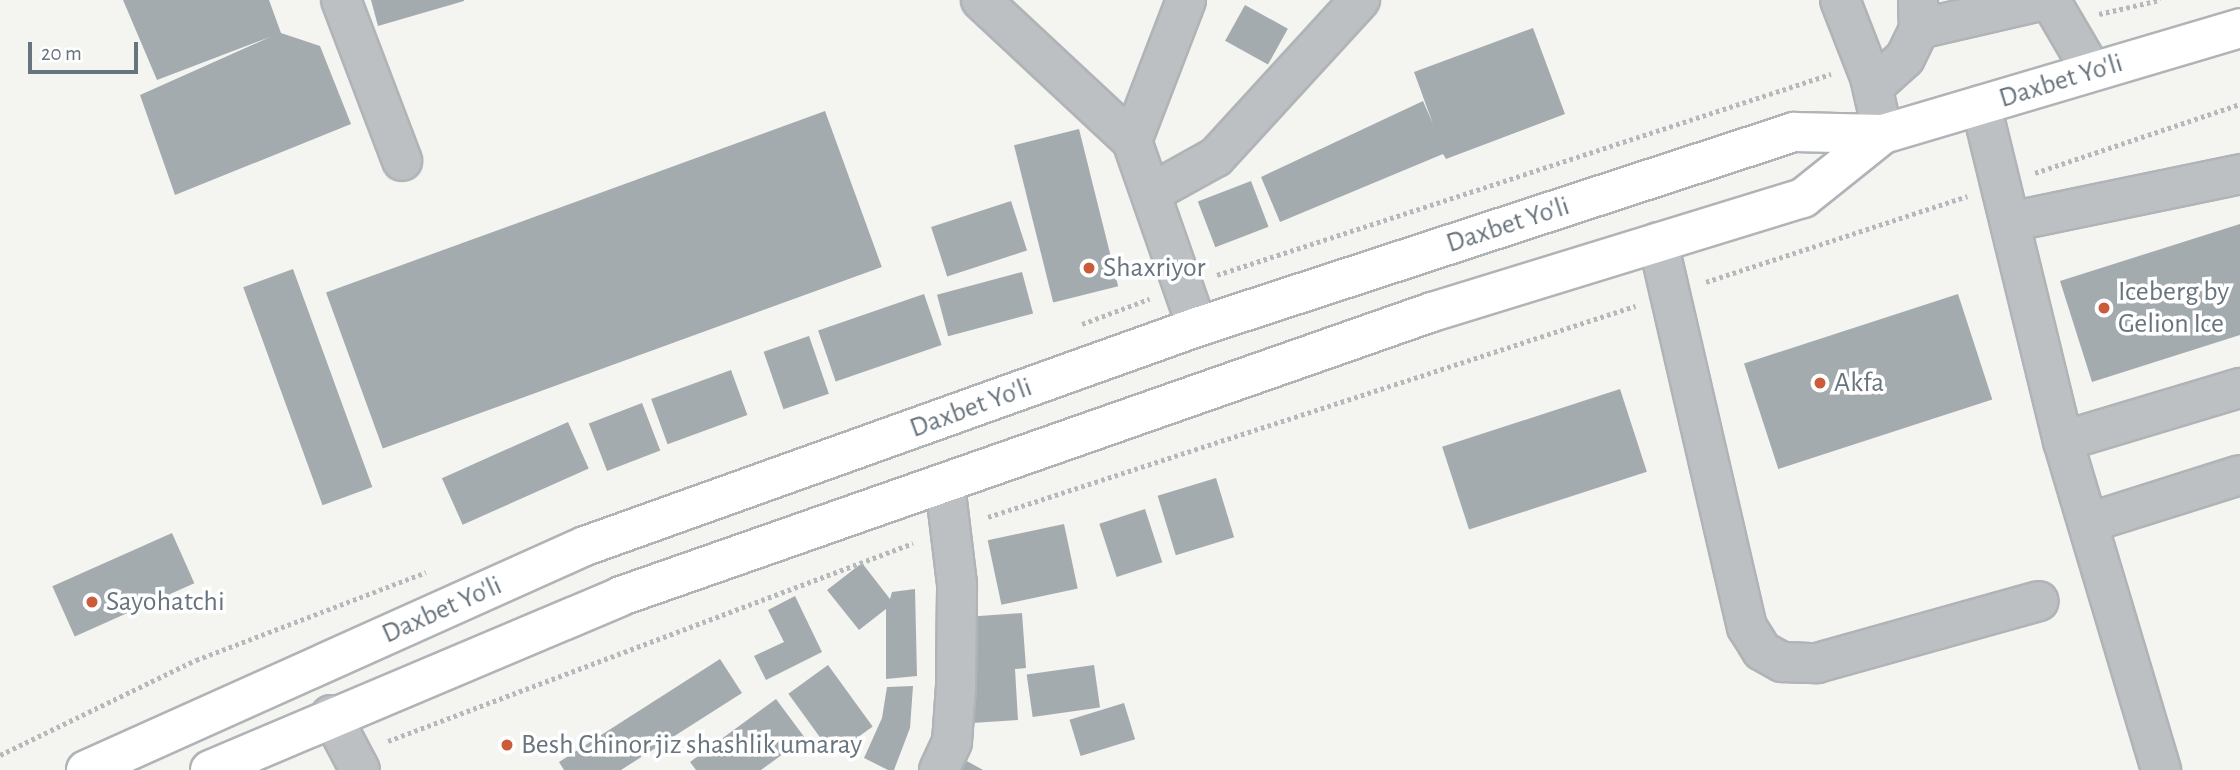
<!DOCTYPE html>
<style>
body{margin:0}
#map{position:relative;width:2240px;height:770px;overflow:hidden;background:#f4f4f1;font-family:"Alegreya Sans",sans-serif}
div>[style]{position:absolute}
.building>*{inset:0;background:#a4abaf;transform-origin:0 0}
.path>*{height:4.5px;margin-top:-2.25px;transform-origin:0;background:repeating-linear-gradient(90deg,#b6b9bb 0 3.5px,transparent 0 7px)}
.roads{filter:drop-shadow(2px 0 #b0b4b7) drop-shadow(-2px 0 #b0b4b7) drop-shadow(0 2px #b0b4b7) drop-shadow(0 -2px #b0b4b7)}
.minor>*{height:38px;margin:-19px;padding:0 19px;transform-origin:19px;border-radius:19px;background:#bcc0c2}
.major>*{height:38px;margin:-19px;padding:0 19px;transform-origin:19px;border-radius:19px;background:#fff}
.dots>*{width:19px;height:19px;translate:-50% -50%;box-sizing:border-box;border:4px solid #fff;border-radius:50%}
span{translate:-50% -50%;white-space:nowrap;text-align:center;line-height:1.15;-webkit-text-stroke:7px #fff;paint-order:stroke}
.street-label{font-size:28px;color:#67747e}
.poi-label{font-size:28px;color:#67747e}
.left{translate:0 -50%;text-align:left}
.scale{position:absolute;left:28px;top:42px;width:110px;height:32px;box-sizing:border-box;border:4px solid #67747e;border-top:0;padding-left:9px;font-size:21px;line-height:24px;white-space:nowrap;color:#67747e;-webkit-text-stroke:5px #fff;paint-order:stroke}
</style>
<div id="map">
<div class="building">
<i style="clip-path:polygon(123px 0,269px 0,281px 33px,320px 46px,351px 124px,175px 195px,140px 95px,270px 37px,157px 80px)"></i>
<i style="clip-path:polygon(371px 0,464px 0,464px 1px,378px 26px)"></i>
<i style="left:1245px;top:5px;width:49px;height:41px;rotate:29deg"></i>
<i style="clip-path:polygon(1533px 28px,1565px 114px,1446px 159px,1443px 154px,1280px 222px,1261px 177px,1423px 101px,1433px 124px,1414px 72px)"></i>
<i style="left:825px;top:111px;width:166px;height:531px;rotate:70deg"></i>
<i style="left:1079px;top:129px;width:162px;height:67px;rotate:76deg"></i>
<i style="left:1251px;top:181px;width:49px;height:57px;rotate:69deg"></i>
<i style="left:1011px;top:201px;width:52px;height:84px;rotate:72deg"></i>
<i style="clip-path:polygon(2240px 224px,2240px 335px,2092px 382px,2060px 281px)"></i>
<i style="left:293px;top:269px;width:232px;height:53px;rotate:70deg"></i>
<i style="left:1022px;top:272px;width:43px;height:88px;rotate:75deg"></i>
<i style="left:924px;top:294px;width:54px;height:112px;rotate:71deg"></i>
<i style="left:1958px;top:294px;width:111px;height:225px;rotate:72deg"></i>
<i style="left:809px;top:336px;width:61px;height:48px;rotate:71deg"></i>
<i style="left:731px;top:370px;width:48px;height:85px;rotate:70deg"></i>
<i style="left:1620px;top:389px;width:87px;height:187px;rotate:72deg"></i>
<i style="left:642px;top:403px;width:51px;height:57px;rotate:69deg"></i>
<i style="left:568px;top:422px;width:51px;height:138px;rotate:66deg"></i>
<i style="left:1216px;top:478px;width:62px;height:61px;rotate:73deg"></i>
<i style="left:1145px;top:509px;width:56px;height:48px;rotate:72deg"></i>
<i style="left:1064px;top:524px;width:66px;height:78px;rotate:78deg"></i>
<i style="left:172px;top:533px;width:55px;height:131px;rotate:66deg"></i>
<i style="clip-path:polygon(862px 563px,890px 599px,892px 592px,915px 589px,917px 676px,886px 679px,886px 609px,859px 630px,827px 590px)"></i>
<i style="clip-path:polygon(795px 596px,822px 652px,766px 680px,754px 656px,784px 642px,768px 610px)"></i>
<i style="clip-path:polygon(1022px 613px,1026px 668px,1015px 669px,1018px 720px,972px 723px,965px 617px)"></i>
<i style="clip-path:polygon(720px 659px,742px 693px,621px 770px,564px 770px,559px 762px)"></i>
<i style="left:828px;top:665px;width:76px;height:49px;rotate:54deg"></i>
<i style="left:1094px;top:665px;width:43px;height:68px;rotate:82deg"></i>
<i style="clip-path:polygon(913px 686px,910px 728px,894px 770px,888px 770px,864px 758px,882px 718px,887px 687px)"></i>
<i style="clip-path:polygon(776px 699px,805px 738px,761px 770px,696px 770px,690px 762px)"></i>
<i style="left:1124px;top:703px;width:38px;height:57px;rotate:73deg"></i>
<i style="clip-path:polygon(956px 755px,983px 770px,947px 770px)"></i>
</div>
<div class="path">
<i style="left:2099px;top:14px;width:63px;rotate:-12.9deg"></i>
<i style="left:2035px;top:173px;width:216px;rotate:-18.6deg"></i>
<i style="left:1217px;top:275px;width:646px;rotate:-18.13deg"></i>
<i style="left:1706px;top:282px;width:275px;rotate:-18.2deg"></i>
<i style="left:1082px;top:324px;width:72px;rotate:-20.5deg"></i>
<i style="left:988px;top:517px;width:681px;rotate:-18.06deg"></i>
<i style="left:388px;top:741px;width:561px;rotate:-20.66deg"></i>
<i style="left:0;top:755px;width:218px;rotate:-25.9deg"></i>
<i style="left:196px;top:660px;width:246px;rotate:-20.9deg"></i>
</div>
<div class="roads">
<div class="minor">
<i style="left:341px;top:0;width:172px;rotate:69.2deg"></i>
<i style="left:981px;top:0;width:207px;rotate:43deg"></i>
<i style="left:1132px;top:141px;width:197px;rotate:70.7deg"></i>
<i style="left:1840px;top:0;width:83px;rotate:68.7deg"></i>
<i style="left:1870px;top:77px;width:58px;rotate:77.2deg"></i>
<i style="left:2050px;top:0;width:83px;rotate:59.7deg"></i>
<i style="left:1919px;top:29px;width:129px;rotate:-13deg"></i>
<i style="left:1873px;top:87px;width:43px;rotate:-42.2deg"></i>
<i style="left:1905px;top:58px;width:32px;rotate:-64deg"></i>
<i style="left:1919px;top:29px;width:29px;rotate:-92deg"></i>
<i style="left:1981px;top:105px;width:346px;rotate:76.3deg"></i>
<i style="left:2063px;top:441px;width:343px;rotate:73.4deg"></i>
<i style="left:1132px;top:141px;width:151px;rotate:-69deg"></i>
<i style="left:1151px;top:193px;width:74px;rotate:-29deg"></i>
<i style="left:1216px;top:157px;width:213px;rotate:-47.5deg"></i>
<i style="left:2014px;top:221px;width:231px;rotate:-11.7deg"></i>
<i style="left:1658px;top:242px;width:395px;rotate:77deg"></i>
<i style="left:1747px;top:627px;width:28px;rotate:58deg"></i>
<i style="left:1762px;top:651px;width:23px;rotate:29deg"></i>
<i style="left:1782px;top:662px;width:35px;rotate:2deg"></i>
<i style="left:1817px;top:663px;width:230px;rotate:-15.6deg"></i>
<i style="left:2063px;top:441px;width:185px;rotate:-16.7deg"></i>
<i style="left:2088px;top:523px;width:159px;rotate:-17.5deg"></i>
<i style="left:331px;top:715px;width:62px;rotate:62.2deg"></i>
<i style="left:939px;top:770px;width:31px;rotate:-65deg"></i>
<i style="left:952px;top:742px;width:56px;rotate:-85.9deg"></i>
<i style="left:956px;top:686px;width:102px;rotate:-89.4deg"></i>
<i style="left:957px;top:584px;width:100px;rotate:-96.9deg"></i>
</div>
<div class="major">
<i style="left:86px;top:770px;width:547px;rotate:-24.18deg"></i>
<i style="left:585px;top:546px;width:650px;rotate:-19.69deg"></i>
<i style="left:1197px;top:327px;width:628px;rotate:-18.09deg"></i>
<i style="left:1794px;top:132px;width:89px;rotate:1.3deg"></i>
<i style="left:1883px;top:134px;width:372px;rotate:-16.5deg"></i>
<i style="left:210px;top:770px;width:446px;rotate:-22.9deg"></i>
<i style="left:621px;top:596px;width:859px;rotate:-19.3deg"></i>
<i style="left:1432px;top:312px;width:388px;rotate:-17.1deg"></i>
<i style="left:1803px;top:198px;width:102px;rotate:-38.7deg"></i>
</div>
</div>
<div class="dots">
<i style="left:1089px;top:268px;background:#cb5c3a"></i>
<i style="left:2104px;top:308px;background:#cb5c3a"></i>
<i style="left:1820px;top:383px;background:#cb5c3a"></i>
<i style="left:92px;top:602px;background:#cb5c3a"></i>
<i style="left:507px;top:745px;background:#cb5c3a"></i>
</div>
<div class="street-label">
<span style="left:2061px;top:81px;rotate:-17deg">Daxbet Yo'li</span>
<span style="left:1508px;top:225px;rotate:-18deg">Daxbet Yo'li</span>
<span style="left:971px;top:408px;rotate:-20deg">Daxbet Yo'li</span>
<span style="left:442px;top:610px;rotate:-24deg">Daxbet Yo'li</span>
</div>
<div class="poi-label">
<span class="left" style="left:1103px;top:268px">Shaxriyor</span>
<span class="left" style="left:2118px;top:308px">Iceberg by<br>Gelion Ice</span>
<span class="left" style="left:1834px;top:383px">Akfa</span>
<span class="left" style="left:106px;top:602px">Sayohatchi</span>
<span class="left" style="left:521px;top:745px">Besh Chinor jiz shashlik umaray</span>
</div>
<div class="scale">20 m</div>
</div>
